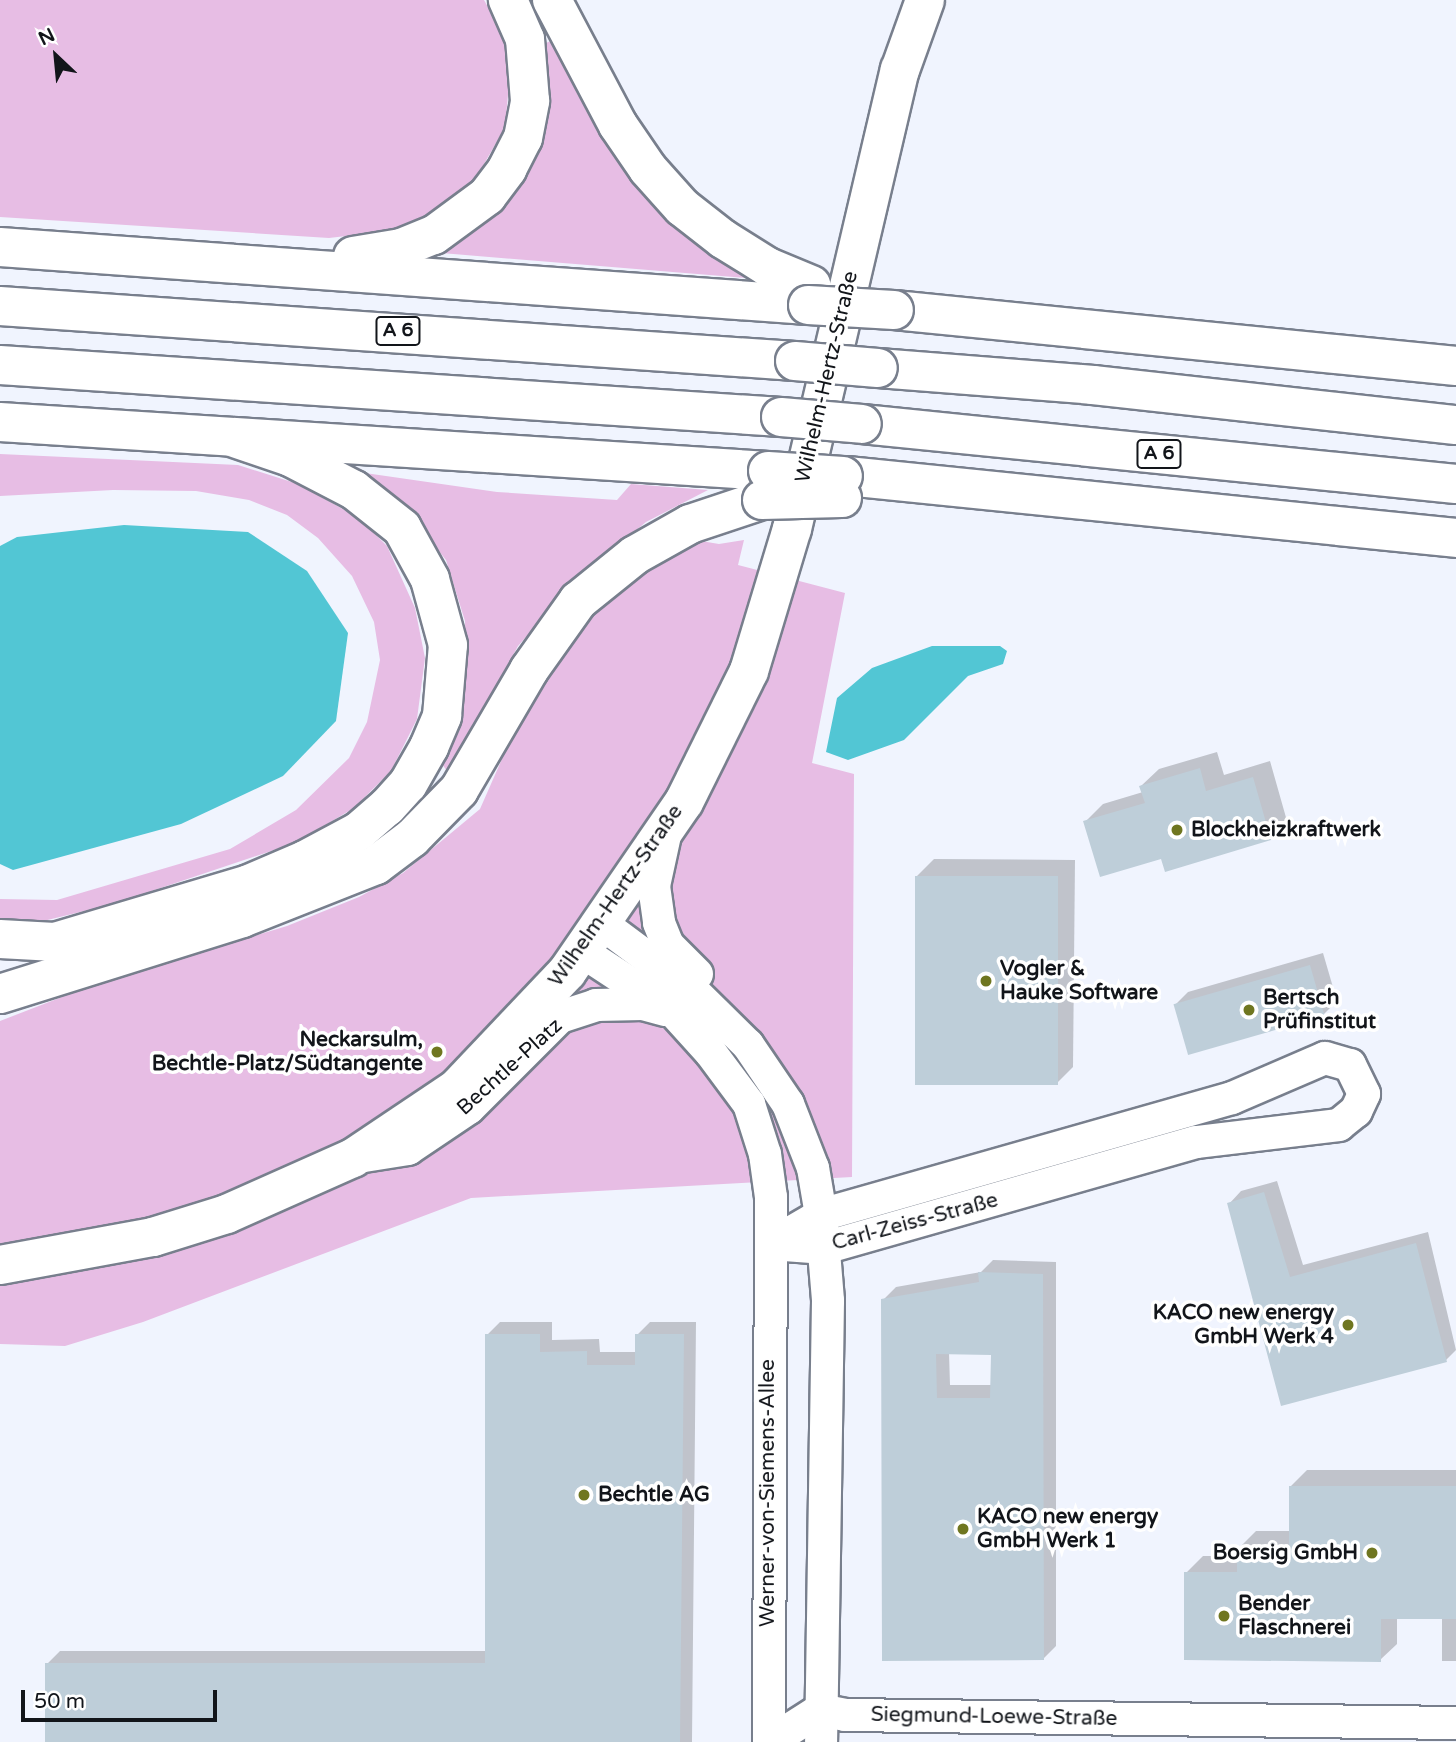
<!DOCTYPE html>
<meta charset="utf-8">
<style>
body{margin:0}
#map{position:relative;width:1456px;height:1742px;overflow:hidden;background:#f0f4fe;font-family:"Varela Round",sans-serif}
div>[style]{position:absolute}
.green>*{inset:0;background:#e7bde4}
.water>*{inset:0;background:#52c6d4}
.shadow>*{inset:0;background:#0003}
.building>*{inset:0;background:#beced9;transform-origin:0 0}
.roads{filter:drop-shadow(2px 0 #787f8d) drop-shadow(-2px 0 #787f8d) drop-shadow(0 2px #787f8d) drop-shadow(0 -2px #787f8d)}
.minor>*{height:32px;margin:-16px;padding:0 16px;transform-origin:16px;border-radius:16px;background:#fff}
.major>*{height:38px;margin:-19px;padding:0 19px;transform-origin:19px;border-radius:19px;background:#fff}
.highway>*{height:38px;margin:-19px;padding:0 19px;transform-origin:19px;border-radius:19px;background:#fff}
.bridges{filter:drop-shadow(2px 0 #787f8d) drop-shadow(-2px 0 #787f8d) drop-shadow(0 2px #787f8d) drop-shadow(0 -2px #787f8d)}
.highway-bridge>*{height:38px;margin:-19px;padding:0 19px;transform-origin:19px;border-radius:19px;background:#fff}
.dots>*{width:19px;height:19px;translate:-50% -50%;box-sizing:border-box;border:4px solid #fff;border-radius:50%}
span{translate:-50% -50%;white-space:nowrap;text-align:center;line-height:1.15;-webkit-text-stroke:7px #fff;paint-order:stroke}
.shield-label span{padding:2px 5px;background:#fff;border:2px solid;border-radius:5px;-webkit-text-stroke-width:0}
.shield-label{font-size:19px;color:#12151a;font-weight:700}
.street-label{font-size:21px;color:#12151a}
.poi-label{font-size:21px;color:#12151a;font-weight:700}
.left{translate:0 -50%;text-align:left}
.right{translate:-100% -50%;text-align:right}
.north{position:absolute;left:21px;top:21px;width:70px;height:70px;-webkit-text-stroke:5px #fff;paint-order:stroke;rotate:334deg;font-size:19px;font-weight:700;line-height:28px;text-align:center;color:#12151a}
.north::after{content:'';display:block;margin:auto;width:24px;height:32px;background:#12151a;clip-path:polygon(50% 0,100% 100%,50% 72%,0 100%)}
.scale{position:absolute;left:21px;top:1690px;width:196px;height:32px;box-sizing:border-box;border:4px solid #12151a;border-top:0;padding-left:9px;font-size:21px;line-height:24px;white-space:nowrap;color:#12151a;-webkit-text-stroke:5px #fff;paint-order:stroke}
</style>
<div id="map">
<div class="green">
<i style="clip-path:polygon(0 0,484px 0,502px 32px,510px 73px,505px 127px,474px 182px,440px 214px,406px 229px,329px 238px,0 217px)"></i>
<i style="clip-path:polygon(553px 40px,658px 208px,694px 241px,746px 274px,746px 278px,441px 253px,495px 216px,522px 182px,547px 117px,546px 43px)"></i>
<i style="clip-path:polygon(0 454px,238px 465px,298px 484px,359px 518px,387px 546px,415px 608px,425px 658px,417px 719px,391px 771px,354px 808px,295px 843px,113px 904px,31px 924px,0 919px,0 899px,57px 900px,230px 849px,296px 810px,349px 758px,367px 722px,380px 660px,374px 622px,352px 576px,318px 538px,287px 515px,249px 500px,196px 491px,113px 490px,0 496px)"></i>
<i style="clip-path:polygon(365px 473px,497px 492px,617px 500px,631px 484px,708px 490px,646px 522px,576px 580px,518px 646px,449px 774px,442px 764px,466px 684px,465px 621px,446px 560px,405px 508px)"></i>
<i style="clip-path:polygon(700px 535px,701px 541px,719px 544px,744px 540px,738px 565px,845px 593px,812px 763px,854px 774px,852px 1177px,471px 1198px,143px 1322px,65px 1346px,0 1344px,0 1021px,93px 985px,287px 926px,359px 897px,403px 873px,480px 809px,509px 743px,554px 660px,594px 611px,637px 574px)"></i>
</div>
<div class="water">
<i style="clip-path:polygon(124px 525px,248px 532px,307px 571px,348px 633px,336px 721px,283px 776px,181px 824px,13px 870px,0 864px,0 546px,17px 537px)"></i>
<i style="clip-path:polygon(932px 646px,1000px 646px,1007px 651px,1003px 664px,968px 676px,904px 740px,848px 760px,826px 752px,837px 698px,872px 668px)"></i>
</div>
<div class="shadow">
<i style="clip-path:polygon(1217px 752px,1224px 775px,1270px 761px,1287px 821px,1270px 838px,1162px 857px,1085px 822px,1103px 804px,1143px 792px,1141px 786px,1159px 769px)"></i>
<i style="clip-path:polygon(934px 859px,1075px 860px,1073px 1067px,1056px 1084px,917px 876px)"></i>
<i style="clip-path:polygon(1323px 953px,1337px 1001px,1324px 1014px,1175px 1005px,1188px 992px)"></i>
<i style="clip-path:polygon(1277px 1181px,1303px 1265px,1428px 1232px,1456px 1350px,1446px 1360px,1282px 1404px,1229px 1204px,1241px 1191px)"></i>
<i style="clip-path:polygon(evenodd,993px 1260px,1056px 1262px,1056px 1646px,1043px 1659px,883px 1300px,896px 1287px,981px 1272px,993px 1260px,949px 1352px,993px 1353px,992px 1385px,950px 1385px,949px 1352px)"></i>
<i style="clip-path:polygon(500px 1322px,552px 1322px,552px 1340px,599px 1339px,600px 1352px,637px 1352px,637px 1335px,650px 1322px,696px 1322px,692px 1742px,47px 1742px,47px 1664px,60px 1651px,487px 1651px,487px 1335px)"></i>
<i style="clip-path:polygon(1307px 1470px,1456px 1470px,1456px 1661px,1442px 1661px,1442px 1617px,1397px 1617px,1397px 1644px,1380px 1660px,1186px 1573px,1203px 1556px,1239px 1556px,1239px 1548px,1256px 1531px,1291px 1531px,1290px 1487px)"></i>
</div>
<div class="building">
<i style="clip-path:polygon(1200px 768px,1206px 791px,1253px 777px,1271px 840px,1165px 872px,1161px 859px,1100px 877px,1083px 821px,1145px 803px,1139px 786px)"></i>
<i style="left:915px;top:876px;width:143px;height:209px"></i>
<i style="left:1310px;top:965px;width:53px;height:142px;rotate:74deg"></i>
<i style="clip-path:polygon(1264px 1192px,1290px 1277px,1416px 1243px,1447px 1362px,1281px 1406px,1227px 1203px)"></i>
<i style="clip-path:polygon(evenodd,978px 1272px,1043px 1274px,1044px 1660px,882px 1661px,881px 1299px,979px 1282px,978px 1272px,936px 1354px,991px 1355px,990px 1398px,937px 1398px,936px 1354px)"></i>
<i style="clip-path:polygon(485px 1334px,540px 1334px,540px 1352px,587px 1351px,587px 1365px,635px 1365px,635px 1334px,684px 1334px,680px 1742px,45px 1742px,45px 1663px,485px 1663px)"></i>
<i style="clip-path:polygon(1289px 1486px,1456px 1486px,1456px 1619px,1381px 1619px,1381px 1662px,1184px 1660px,1184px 1572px,1237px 1572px,1237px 1548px,1289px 1547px)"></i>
</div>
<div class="roads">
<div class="minor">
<i style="left:665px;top:835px;width:52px;rotate:102.2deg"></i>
<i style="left:654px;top:886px;width:37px;rotate:82deg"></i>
<i style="left:659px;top:923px;width:24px;rotate:68deg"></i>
<i style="left:668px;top:945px;width:41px;rotate:45deg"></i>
<i style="left:601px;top:923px;width:117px;rotate:36.7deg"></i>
<i style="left:695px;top:993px;width:74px;rotate:44.5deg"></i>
<i style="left:748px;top:1045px;width:71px;rotate:55.9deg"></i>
<i style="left:788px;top:1104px;width:69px;rotate:68.7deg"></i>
<i style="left:813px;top:1168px;width:48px;rotate:80.3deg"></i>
<i style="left:821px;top:1215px;width:86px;rotate:85.3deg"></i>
<i style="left:828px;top:1301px;width:441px;rotate:90.9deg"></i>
<i style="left:581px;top:951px;width:111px;rotate:33.3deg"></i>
<i style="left:674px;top:1012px;width:55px;rotate:47.9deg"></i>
<i style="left:711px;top:1053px;width:64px;rotate:53.3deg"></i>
<i style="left:749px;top:1104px;width:52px;rotate:72.3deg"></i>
<i style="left:765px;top:1154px;width:43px;rotate:82.1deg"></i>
<i style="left:771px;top:1197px;width:545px;rotate:90.21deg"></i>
<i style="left:1325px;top:1058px;width:26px;rotate:16deg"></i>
<i style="left:1350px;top:1065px;width:32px;rotate:64deg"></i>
<i style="left:1364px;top:1094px;width:19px;rotate:115deg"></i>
<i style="left:1356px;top:1111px;width:22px;rotate:141deg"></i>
<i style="left:1339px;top:1125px;width:144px;rotate:173.2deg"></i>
<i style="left:1196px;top:1142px;width:386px;rotate:164.1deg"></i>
<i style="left:825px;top:1248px;width:54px;rotate:-175.8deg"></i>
<i style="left:771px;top:1244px;width:58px;rotate:-30.1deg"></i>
<i style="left:821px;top:1215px;width:427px;rotate:-15.9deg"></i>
<i style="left:1232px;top:1098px;width:101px;rotate:-23.3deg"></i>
<i style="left:358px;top:1157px;width:51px;rotate:-9.1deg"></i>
<i style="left:408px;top:1149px;width:73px;rotate:-33.9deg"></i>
<i style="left:469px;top:1108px;width:129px;rotate:-45deg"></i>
<i style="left:560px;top:1017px;width:38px;rotate:-18deg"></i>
<i style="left:596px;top:1005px;width:47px;rotate:-1.2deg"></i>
<i style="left:643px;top:1004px;width:23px;rotate:15deg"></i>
<i style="left:770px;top:1742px;width:59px;rotate:-32.6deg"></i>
<i style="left:820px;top:1710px;width:25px;rotate:11deg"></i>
<i style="left:845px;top:1715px;width:611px;rotate:0.75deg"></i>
</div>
<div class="major">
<i style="left:0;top:1265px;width:156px;rotate:-10.4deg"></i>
<i style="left:153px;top:1237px;width:77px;rotate:-17.3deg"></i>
<i style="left:227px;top:1214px;width:138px;rotate:-24deg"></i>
<i style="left:353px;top:1158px;width:125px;rotate:-33.9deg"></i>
<i style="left:457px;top:1088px;width:160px;rotate:-46.5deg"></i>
<i style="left:567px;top:972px;width:206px;rotate:-55.5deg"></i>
<i style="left:684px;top:802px;width:146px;rotate:-63.6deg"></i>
<i style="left:749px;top:671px;width:148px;rotate:-73.2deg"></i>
<i style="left:792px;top:529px;width:472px;rotate:-76.8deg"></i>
<i style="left:900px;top:70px;width:74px;rotate:-70.3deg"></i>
</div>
<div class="highway">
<i style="left:552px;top:0;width:141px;rotate:62.2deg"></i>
<i style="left:618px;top:125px;width:53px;rotate:55.7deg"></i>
<i style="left:648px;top:169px;width:51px;rotate:48.2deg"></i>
<i style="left:682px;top:207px;width:52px;rotate:38deg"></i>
<i style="left:723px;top:239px;width:53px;rotate:31.9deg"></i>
<i style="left:768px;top:267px;width:47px;rotate:22.7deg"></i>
<i style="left:0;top:247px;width:810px;rotate:4.11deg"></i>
<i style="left:353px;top:256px;width:49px;rotate:-9.5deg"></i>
<i style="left:401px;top:248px;width:35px;rotate:-22deg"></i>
<i style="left:434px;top:235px;width:66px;rotate:-36.3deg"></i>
<i style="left:487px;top:196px;width:34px;rotate:-53deg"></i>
<i style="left:507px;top:169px;width:35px;rotate:-63deg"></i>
<i style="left:523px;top:138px;width:38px;rotate:-79deg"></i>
<i style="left:530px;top:101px;width:62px;rotate:-94.6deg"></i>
<i style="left:525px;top:39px;width:43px;rotate:-113.6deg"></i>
<i style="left:0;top:306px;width:797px;rotate:3.96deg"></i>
<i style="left:894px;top:310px;width:565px;rotate:5.69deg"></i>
<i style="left:0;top:365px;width:783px;rotate:3.81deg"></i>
<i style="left:878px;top:368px;width:216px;rotate:4.5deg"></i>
<i style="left:1093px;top:385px;width:365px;rotate:6.3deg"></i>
<i style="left:0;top:422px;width:770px;rotate:3.65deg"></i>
<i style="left:862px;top:424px;width:597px;rotate:5.77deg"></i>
<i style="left:847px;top:476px;width:612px;rotate:5.81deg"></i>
<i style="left:0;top:939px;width:55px;rotate:3.1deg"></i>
<i style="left:55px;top:942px;width:202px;rotate:-16.6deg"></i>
<i style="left:249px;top:884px;width:61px;rotate:-23.2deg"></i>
<i style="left:305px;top:860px;width:61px;rotate:-28.2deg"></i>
<i style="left:359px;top:831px;width:37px;rotate:-41deg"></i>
<i style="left:387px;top:807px;width:31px;rotate:-48deg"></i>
<i style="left:408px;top:784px;width:43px;rotate:-60.4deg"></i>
<i style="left:429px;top:747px;width:34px;rotate:-67deg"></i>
<i style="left:442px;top:716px;width:71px;rotate:-85.2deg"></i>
<i style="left:448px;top:645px;width:68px;rotate:-105.3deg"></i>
<i style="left:430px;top:579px;width:58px;rotate:-118.8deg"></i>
<i style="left:402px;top:528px;width:61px;rotate:-141.6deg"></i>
<i style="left:354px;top:490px;width:72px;rotate:-152.7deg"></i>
<i style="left:290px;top:457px;width:56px;rotate:-161.2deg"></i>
<i style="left:0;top:994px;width:254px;rotate:-17.4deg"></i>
<i style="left:242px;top:918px;width:144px;rotate:-21.6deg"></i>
<i style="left:376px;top:865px;width:45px;rotate:-36.9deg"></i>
<i style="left:412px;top:838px;width:67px;rotate:-45.6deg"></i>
<i style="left:459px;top:790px;width:139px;rotate:-59.7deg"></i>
<i style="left:529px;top:670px;width:85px;rotate:-54.6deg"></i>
<i style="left:578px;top:601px;width:73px;rotate:-38.9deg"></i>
<i style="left:635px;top:555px;width:63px;rotate:-29.4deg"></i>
<i style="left:690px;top:524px;width:76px;rotate:-18.4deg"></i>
</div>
</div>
<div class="bridges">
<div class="highway-bridge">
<i style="left:808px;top:305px;width:86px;rotate:3.3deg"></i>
<i style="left:795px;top:361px;width:83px;rotate:4.8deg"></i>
<i style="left:781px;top:417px;width:81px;rotate:4.9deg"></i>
<i style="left:768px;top:471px;width:75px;rotate:3.8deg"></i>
<i style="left:762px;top:500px;width:80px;rotate:-1.4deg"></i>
</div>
</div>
<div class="dots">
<i style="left:1177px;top:830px;background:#6f7620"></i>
<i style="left:986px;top:981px;background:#6f7620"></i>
<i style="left:1249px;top:1010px;background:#6f7620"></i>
<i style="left:437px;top:1052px;background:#6f7620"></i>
<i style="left:1348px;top:1325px;background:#6f7620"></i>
<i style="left:584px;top:1495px;background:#6f7620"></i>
<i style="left:963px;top:1529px;background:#6f7620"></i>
<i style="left:1372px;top:1553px;background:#6f7620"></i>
<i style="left:1224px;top:1616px;background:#6f7620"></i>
</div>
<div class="shield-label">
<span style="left:398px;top:331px">A 6</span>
<span style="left:1159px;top:454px">A 6</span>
</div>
<div class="street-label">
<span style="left:827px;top:377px;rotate:-77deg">Wilhelm-Hertz-Straße</span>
<span style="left:616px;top:896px;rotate:-55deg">Wilhelm-Hertz-Straße</span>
<span style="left:510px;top:1067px;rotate:-42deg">Bechtle-Platz</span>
<span style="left:915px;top:1222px;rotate:-15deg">Carl-Zeiss-Straße</span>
<span style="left:768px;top:1493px;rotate:-90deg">Werner-von-Siemens-Allee</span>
<span style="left:994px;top:1717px;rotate:1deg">Siegmund-Loewe-Straße</span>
</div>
<div class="poi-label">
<span class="left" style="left:1191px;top:830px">Blockheizkraftwerk</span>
<span class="left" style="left:1000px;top:981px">Vogler &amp;<br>Hauke Software</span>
<span class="left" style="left:1263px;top:1010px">Bertsch<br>Prüfinstitut</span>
<span class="right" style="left:423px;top:1052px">Neckarsulm,<br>Bechtle-Platz/Südtangente</span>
<span class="right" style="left:1334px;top:1325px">KACO new energy<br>GmbH Werk 4</span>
<span class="left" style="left:598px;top:1495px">Bechtle AG</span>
<span class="left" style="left:977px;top:1529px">KACO new energy<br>GmbH Werk 1</span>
<span class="right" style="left:1358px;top:1553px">Boersig GmbH</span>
<span class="left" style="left:1238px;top:1616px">Bender<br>Flaschnerei</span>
</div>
<div class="north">N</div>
<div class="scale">50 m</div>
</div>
